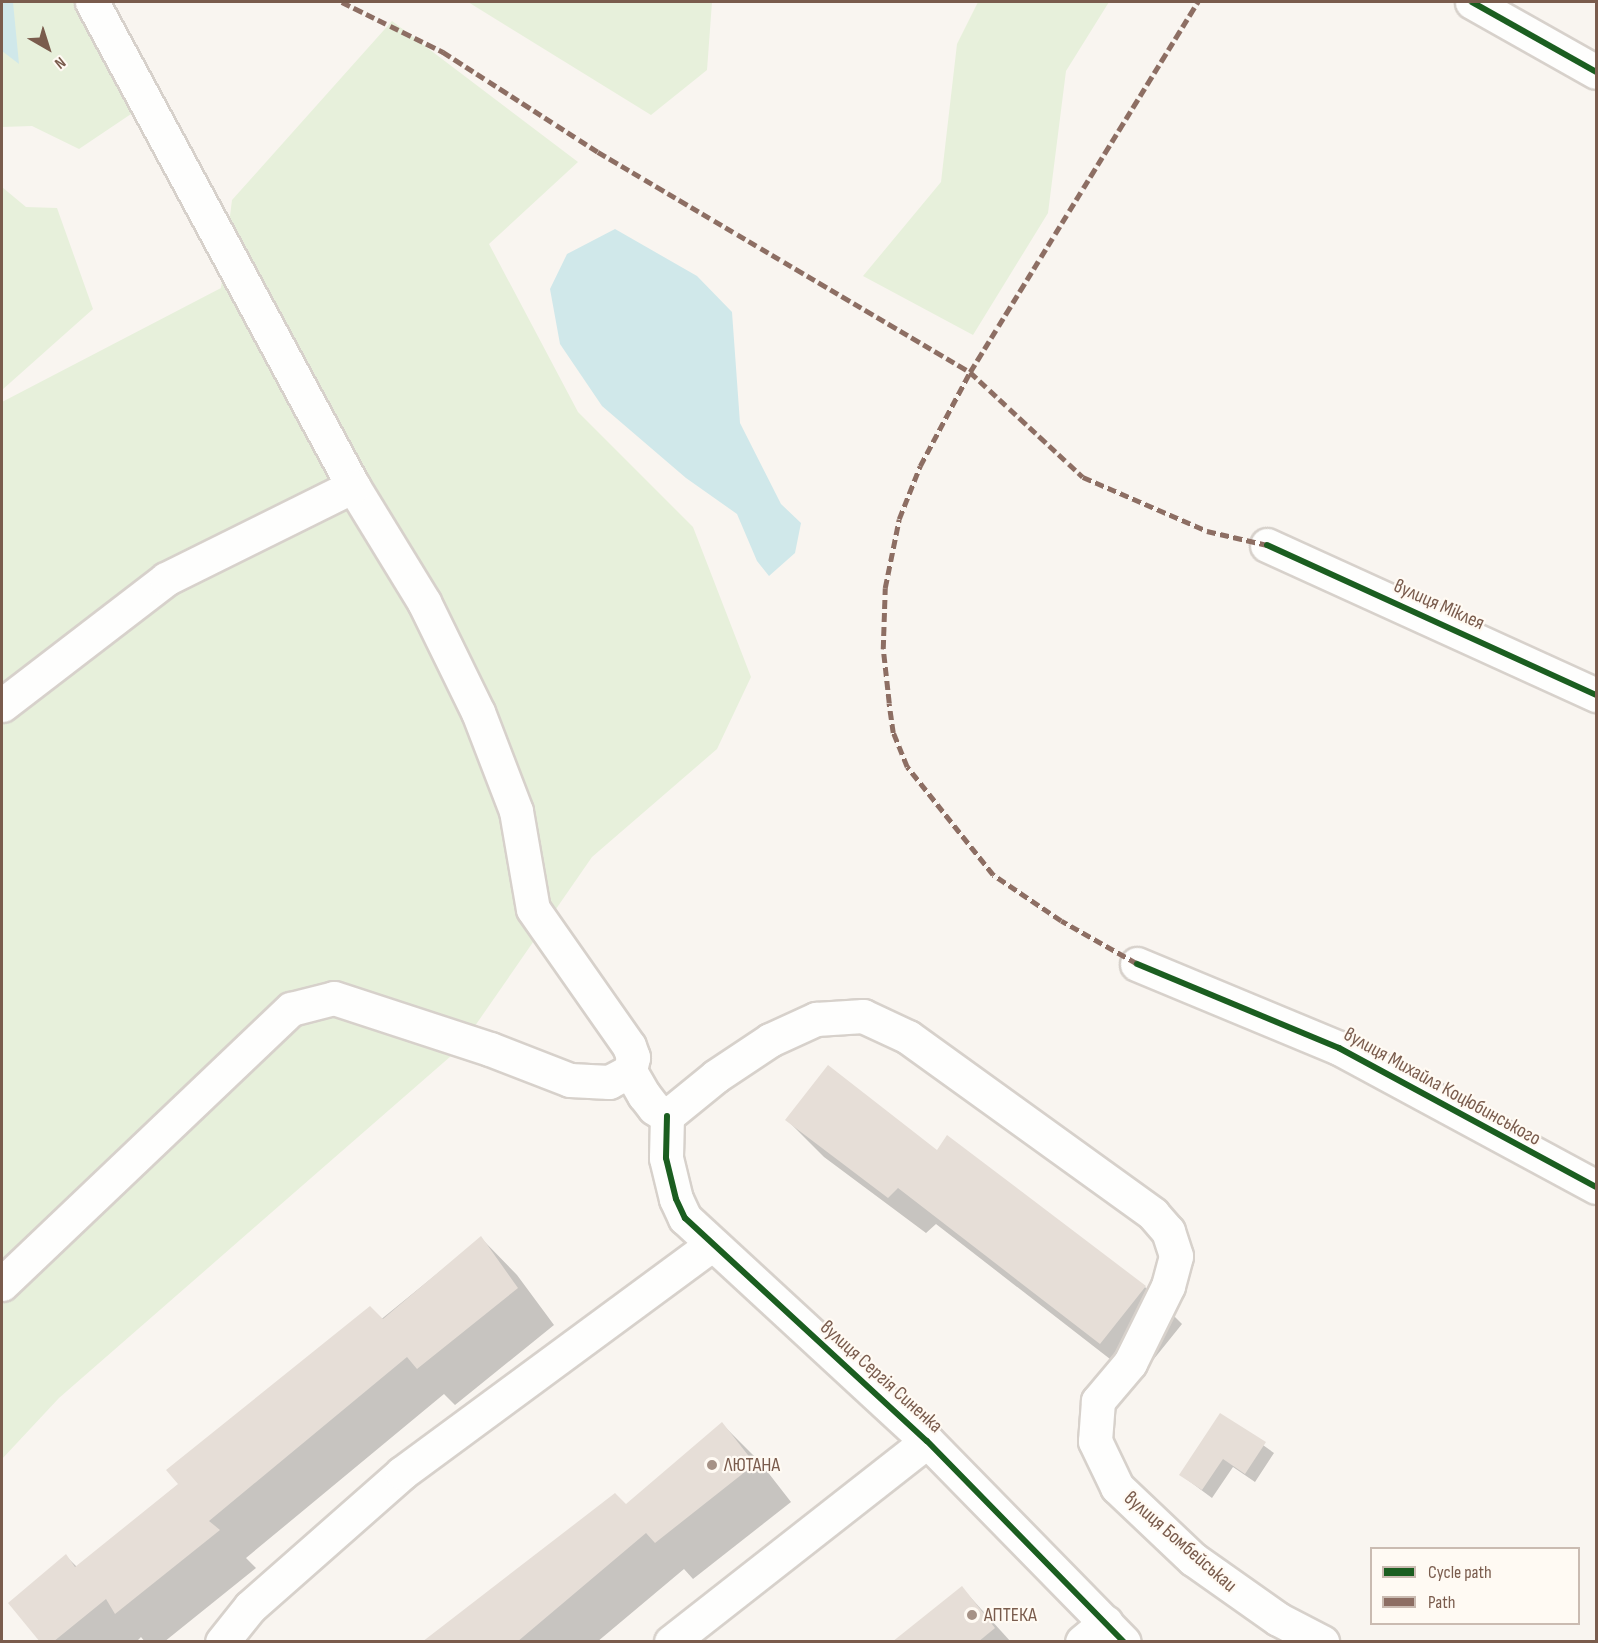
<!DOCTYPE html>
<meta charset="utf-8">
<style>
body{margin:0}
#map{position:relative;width:1598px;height:1643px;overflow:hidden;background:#f9f5f0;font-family:"Sofia Sans Condensed",sans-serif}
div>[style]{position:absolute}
.green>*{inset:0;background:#e7f0db}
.water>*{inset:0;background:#d0e8ea}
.shadow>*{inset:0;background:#0003}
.building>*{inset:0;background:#e6ded7}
.roads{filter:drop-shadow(2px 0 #d7d1cb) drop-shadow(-2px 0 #d7d1cb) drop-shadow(0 2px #d7d1cb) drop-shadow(0 -2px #d7d1cb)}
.minor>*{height:33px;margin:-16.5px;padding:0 16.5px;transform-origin:16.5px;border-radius:16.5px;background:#fefefd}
.quiet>*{height:4.5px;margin-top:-2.25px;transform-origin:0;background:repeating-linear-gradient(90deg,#8d6e63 0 9px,transparent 0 13.5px)}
.cycleway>*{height:6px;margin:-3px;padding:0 3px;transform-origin:3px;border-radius:3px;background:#1b5e20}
.dots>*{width:16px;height:16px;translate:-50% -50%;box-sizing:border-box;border:3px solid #fffaf3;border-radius:50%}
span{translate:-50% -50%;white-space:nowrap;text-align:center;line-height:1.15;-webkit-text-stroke:4.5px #fffaf3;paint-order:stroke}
.street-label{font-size:20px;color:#7a5c4d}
.poi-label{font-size:20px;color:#7a5c4d}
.left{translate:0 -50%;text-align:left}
.frame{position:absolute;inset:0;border:3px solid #7a5c4d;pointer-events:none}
.legend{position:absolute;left:1370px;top:1547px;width:210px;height:78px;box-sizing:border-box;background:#fffaf3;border:2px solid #cabbb1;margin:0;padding:8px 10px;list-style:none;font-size:18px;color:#7a5c4d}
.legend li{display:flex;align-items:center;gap:12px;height:30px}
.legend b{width:30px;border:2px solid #cabbb1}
.north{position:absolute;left:18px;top:18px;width:60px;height:60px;-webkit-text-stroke:4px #fffaf3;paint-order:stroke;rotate:141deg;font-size:16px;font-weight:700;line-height:24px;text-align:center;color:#7a5c4d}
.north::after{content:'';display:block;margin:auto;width:21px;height:27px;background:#7a5c4d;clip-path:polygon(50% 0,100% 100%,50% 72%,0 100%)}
</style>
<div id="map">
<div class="green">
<i style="clip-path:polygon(2px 2px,74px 2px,134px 112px,79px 149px,32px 126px,2px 127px)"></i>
<i style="clip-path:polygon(468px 2px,712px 2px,707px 70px,651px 115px)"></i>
<i style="clip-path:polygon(978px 2px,1109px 2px,1066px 71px,1048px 213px,973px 335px,863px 276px,941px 182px,957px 44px)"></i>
<i style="clip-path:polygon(392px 21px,578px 162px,489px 244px,578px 412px,693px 527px,751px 677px,717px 749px,592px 857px,459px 1049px,59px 1398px,2px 1459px,2px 402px,221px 288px,232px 200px)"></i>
<i style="clip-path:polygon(2px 187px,26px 207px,57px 208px,93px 309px,2px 390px)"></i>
</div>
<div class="water">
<i style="clip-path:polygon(2px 2px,13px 2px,19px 64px,2px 51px)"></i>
<i style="clip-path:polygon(615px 229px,697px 276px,732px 312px,740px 423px,781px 504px,801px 523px,795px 553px,769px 576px,757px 561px,737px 514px,686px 478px,602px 406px,560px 344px,550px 289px,567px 254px)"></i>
</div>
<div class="shadow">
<i style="clip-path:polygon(787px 1120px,937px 1152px,948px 1137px,1145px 1287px,1182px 1324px,1137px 1380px,936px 1224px,926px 1233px,824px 1157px)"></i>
<i style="clip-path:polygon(481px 1238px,517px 1275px,554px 1325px,455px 1405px,444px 1394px,246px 1558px,256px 1568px,164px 1642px,145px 1642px,141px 1637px,136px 1642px,42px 1642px,66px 1556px,77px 1567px)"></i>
<i style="clip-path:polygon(1221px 1415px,1274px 1453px,1255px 1482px,1233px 1467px,1212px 1498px,1181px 1475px)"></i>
<i style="clip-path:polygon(722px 1424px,759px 1461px,791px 1502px,693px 1579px,684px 1569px,597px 1642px,425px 1642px,626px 1506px)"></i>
<i style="clip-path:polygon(962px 1588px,1011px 1642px,894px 1642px)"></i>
</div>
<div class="building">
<i style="clip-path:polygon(828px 1065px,937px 1150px,947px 1135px,1146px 1286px,1100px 1344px,898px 1188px,888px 1198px,785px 1120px)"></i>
<i style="clip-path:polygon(481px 1236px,518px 1288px,417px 1369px,407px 1357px,209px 1521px,220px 1530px,115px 1614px,106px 1599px,53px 1642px,40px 1642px,8px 1603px,66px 1554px,75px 1567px,178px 1484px,166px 1470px,370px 1306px,383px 1319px)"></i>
<i style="clip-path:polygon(1220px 1413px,1266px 1442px,1245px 1474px,1223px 1459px,1202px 1490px,1179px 1475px)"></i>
<i style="clip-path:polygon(722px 1422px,755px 1464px,655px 1543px,646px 1533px,517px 1642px,422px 1642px,615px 1493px,626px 1504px)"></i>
<i style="clip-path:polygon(962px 1586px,995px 1628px,978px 1642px,892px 1642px)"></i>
</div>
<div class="roads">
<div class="minor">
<i style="left:92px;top:2px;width:550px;rotate:61.66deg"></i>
<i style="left:353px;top:486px;width:136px;rotate:58.5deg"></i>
<i style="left:424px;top:602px;width:123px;rotate:63.9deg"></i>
<i style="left:478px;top:712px;width:106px;rotate:69deg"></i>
<i style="left:516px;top:811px;width:99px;rotate:80.2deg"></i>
<i style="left:533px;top:909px;width:167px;rotate:55deg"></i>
<i style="left:629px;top:1046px;width:12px;rotate:70deg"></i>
<i style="left:633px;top:1057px;width:14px;rotate:102deg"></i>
<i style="left:630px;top:1071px;width:28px;rotate:60deg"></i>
<i style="left:644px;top:1095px;width:16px;rotate:52deg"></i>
<i style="left:654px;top:1108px;width:15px;rotate:32deg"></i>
<i style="left:1472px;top:2px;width:142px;rotate:29.4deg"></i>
<i style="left:1267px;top:545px;width:362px;rotate:24.5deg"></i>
<i style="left:2px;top:705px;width:207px;rotate:-37.5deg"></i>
<i style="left:166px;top:579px;width:209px;rotate:-26.4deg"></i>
<i style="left:1137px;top:964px;width:219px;rotate:22.6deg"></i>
<i style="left:1339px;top:1048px;width:292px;rotate:28.4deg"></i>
<i style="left:667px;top:1116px;width:63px;rotate:-39.2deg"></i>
<i style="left:716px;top:1076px;width:65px;rotate:-33.7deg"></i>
<i style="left:770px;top:1040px;width:51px;rotate:-24.5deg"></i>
<i style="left:816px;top:1019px;width:47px;rotate:-3.7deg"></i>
<i style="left:863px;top:1016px;width:50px;rotate:25deg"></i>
<i style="left:908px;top:1037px;width:302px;rotate:35.8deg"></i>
<i style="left:1153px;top:1214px;width:23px;rotate:49deg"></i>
<i style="left:1168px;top:1231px;width:26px;rotate:72deg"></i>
<i style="left:1176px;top:1256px;width:31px;rotate:105deg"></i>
<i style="left:1168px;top:1286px;width:86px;rotate:116.3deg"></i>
<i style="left:1130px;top:1363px;width:50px;rotate:130.1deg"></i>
<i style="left:1098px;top:1401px;width:40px;rotate:94.3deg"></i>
<i style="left:1095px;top:1441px;width:51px;rotate:64.4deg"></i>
<i style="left:1117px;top:1487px;width:105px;rotate:43.5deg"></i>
<i style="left:1193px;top:1559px;width:104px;rotate:35.2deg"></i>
<i style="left:1278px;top:1619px;width:50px;rotate:27.6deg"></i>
<i style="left:667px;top:1116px;width:42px;rotate:91.4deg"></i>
<i style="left:666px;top:1158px;width:42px;rotate:76.3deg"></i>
<i style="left:676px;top:1199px;width:21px;rotate:65deg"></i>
<i style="left:685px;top:1218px;width:329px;rotate:42.7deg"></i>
<i style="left:927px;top:1441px;width:281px;rotate:45.6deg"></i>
<i style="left:2px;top:1284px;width:399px;rotate:-43.6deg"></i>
<i style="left:291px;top:1009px;width:44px;rotate:-14.3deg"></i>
<i style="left:334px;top:998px;width:164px;rotate:18.1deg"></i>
<i style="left:490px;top:1049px;width:86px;rotate:21.2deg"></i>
<i style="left:570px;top:1080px;width:39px;rotate:3deg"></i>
<i style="left:609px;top:1082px;width:24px;rotate:-28deg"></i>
<i style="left:222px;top:1642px;width:45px;rotate:-51.3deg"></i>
<i style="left:250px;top:1607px;width:203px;rotate:-41.4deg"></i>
<i style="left:402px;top:1473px;width:384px;rotate:-36.4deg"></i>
<i style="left:671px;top:1642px;width:325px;rotate:-38.1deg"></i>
<i style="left:1082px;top:1642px;width:31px;rotate:-40deg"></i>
</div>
</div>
<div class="quiet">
<i style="left:342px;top:2px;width:113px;rotate:26.3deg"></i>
<i style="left:443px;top:52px;width:184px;rotate:32.8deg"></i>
<i style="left:598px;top:152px;width:432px;rotate:30.6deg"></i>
<i style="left:970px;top:372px;width:154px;rotate:42.9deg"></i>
<i style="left:1083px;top:477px;width:135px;rotate:23.5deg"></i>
<i style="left:1207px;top:531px;width:62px;rotate:13.1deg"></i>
<i style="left:1137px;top:964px;width:87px;rotate:-150.5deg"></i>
<i style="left:1061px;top:921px;width:82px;rotate:-145.9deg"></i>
<i style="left:993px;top:875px;width:138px;rotate:-128.5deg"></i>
<i style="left:907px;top:767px;width:37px;rotate:-112deg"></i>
<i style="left:893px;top:733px;width:30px;rotate:-98deg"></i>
<i style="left:889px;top:703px;width:54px;rotate:-96.3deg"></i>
<i style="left:883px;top:649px;width:61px;rotate:-88.1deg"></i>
<i style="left:885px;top:588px;width:70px;rotate:-78.5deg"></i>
<i style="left:899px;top:519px;width:57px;rotate:-68.4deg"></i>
<i style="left:920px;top:466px;width:106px;rotate:-62deg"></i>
<i style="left:970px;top:372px;width:435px;rotate:-58.4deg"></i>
</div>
<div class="cycleway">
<i style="left:1472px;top:2px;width:142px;rotate:29.4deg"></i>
<i style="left:1267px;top:545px;width:362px;rotate:24.5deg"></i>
<i style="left:1137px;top:964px;width:219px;rotate:22.6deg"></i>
<i style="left:1339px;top:1048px;width:292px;rotate:28.4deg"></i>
<i style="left:667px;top:1116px;width:42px;rotate:91.4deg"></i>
<i style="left:666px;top:1158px;width:42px;rotate:76.3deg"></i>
<i style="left:676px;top:1199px;width:21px;rotate:65deg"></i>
<i style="left:685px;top:1218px;width:329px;rotate:42.7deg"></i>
<i style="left:927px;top:1441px;width:281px;rotate:45.6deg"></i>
</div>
<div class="dots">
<i style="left:712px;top:1465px;background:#a69286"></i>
<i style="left:972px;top:1615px;background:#a69286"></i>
</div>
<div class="street-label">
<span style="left:1439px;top:605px;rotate:24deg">вулиця Міклея</span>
<span style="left:1442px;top:1087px;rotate:29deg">вулиця Михайла Коцюбинського</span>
<span style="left:881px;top:1377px;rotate:42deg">вулиця Сергія Синенка</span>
<span style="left:1180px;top:1542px;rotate:41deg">вулиця Бомбейськаи</span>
</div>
<div class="poi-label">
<span class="left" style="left:724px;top:1465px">ЛЮТАНА</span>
<span class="left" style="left:984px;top:1615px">АПТЕКА</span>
</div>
<div class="frame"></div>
<ul class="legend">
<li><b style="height:8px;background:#1b5e20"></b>Cycle path</li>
<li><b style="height:8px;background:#8d6e63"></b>Path</li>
</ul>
<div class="north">N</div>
</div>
